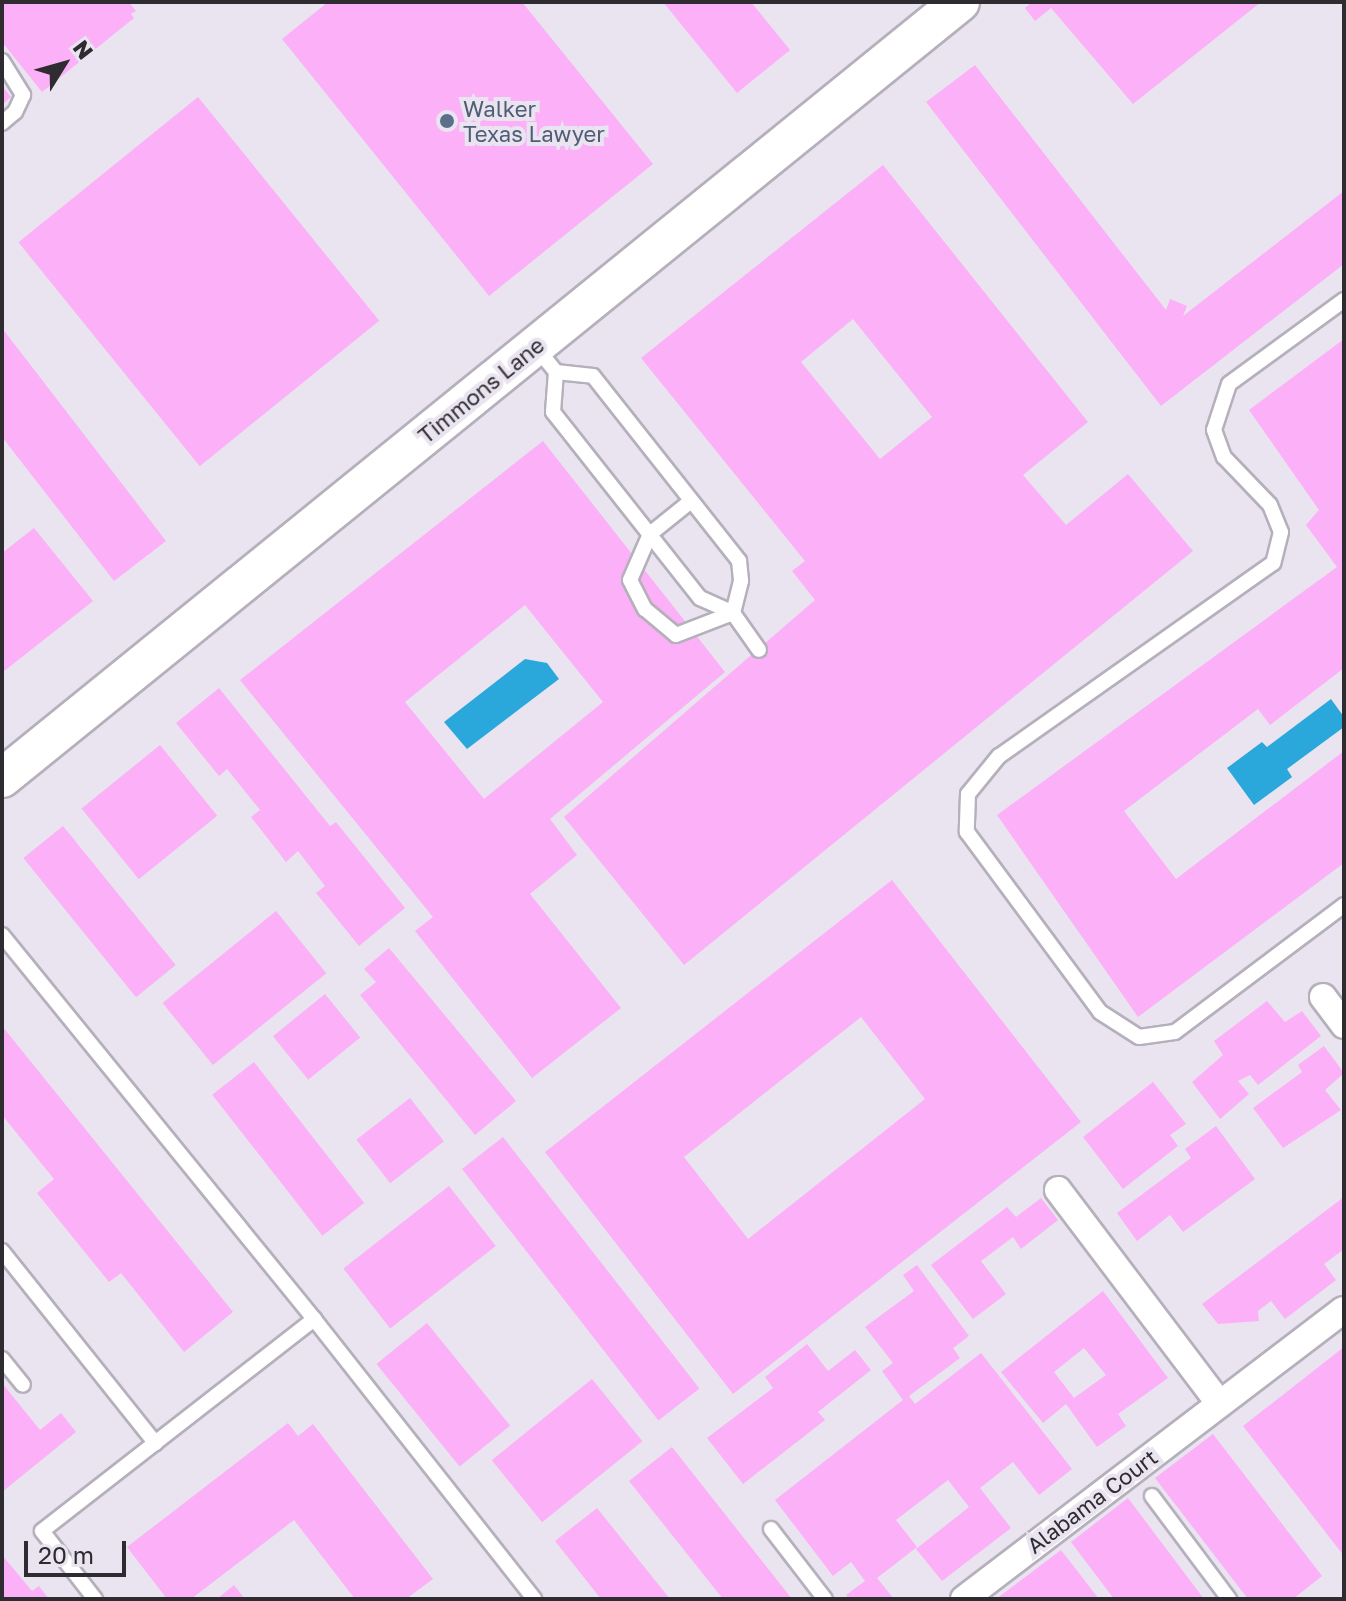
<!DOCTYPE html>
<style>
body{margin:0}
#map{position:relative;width:1346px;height:1601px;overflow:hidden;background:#e9e4ef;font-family:"Golos Text",sans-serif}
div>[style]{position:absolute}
.water>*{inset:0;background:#2aa7db}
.building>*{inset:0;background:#fcb0f8;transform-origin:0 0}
.roads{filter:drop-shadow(2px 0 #b5b0bb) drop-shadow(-2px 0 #b5b0bb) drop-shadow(0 2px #b5b0bb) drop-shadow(0 -2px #b5b0bb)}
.lane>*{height:14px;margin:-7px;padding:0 7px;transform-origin:7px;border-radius:7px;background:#fff}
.street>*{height:26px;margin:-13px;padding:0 13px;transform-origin:13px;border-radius:13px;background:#fff}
.secondary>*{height:38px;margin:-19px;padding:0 19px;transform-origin:19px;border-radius:19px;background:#fff}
.dots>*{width:22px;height:22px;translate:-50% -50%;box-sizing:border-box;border:4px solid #e9e4ef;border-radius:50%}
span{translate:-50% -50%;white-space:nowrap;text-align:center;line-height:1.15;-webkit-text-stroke:8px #e9e4ef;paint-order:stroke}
.service-label{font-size:22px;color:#4e5e75}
.left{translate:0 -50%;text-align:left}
.street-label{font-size:22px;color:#2e2c30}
.frame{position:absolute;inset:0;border:4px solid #2e2c30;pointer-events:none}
.north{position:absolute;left:24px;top:24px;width:80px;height:80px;-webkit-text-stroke:6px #e9e4ef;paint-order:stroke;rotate:53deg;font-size:22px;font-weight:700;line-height:32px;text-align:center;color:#2e2c30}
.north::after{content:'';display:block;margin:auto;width:28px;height:36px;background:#2e2c30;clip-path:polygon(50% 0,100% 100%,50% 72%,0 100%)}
.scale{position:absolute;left:24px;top:1541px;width:102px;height:36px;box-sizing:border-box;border:4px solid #2e2c30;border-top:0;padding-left:10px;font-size:24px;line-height:28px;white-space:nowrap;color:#2e2c30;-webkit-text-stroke:6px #e9e4ef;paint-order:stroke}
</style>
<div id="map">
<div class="water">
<i style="clip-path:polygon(525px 659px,547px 663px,559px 679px,467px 749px,444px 722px)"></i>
<i style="clip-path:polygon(1331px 699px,1344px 717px,1344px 727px,1287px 769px,1292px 777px,1254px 805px,1227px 768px,1262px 742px,1267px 747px)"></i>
</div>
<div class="building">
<i style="clip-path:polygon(2px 2px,129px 2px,136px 11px,131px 14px,134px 18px,42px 92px,2px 42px)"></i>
<i style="clip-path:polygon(328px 2px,522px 2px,653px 164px,489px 296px,282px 39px)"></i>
<i style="clip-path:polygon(663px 2px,751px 2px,790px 50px,737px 93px)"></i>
<i style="clip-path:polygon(1032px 2px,1261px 2px,1133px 104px,1051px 8px,1035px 21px,1025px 8px)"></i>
<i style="clip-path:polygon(975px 65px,1166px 310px,1170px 299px,1187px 306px,1183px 316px,1344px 191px,1344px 264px,1161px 406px,926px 102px)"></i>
<i style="clip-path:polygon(2px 86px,11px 97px,2px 105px)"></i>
<i style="left:198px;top:97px;width:288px;height:231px;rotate:51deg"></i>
<i style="clip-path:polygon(evenodd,883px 165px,1088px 422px,1023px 475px,1066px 525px,1128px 474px,1193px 551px,684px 965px,564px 817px,815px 600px,792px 571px,805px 561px,641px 358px,883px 165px,853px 319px,932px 417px,880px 459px,801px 362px,853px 319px)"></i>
<i style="clip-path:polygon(2px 328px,166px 541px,114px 581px,2px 437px)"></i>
<i style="clip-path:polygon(1344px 339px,1344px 668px,1270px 725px,1258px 709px,1124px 811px,1176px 879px,1344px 751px,1344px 863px,1138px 1017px,997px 815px,1337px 567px,1306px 525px,1319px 510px,1249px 410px)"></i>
<i style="clip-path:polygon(evenodd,543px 441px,725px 672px,550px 819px,577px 855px,530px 894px,621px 1008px,532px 1078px,415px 931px,433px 917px,240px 680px,543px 441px,525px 605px,603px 702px,484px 799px,405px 702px,525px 605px)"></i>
<i style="clip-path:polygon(34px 528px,93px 601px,3px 672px,2px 553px)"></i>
<i style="clip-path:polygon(219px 688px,330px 826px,336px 822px,405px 908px,359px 946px,316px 893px,325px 886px,298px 851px,286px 862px,251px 817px,260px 810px,227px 769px,219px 776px,176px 723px)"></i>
<i style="left:160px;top:745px;width:91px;height:101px;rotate:51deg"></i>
<i style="left:63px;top:826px;width:179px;height:51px;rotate:51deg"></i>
<i style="clip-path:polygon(evenodd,892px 880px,1081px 1122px,733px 1394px,545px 1152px,892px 880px,861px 1017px,925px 1099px,748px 1239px,684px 1157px,861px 1017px)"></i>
<i style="left:276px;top:911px;width:80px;height:146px;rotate:51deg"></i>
<i style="clip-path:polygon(389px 948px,516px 1101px,475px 1135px,360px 995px,376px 982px,364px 969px)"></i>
<i style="left:325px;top:994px;width:56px;height:67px;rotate:51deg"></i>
<i style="clip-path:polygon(1267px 1001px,1285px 1022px,1302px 1011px,1321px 1036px,1258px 1085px,1250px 1075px,1238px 1081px,1249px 1094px,1220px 1119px,1192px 1082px,1223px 1055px,1214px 1041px)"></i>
<i style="clip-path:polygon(2px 1026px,233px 1312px,184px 1352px,121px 1273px,109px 1282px,37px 1193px,54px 1179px,2px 1115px)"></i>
<i style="clip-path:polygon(1324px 1046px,1344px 1073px,1325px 1090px,1341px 1110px,1283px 1148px,1253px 1108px,1302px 1072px,1298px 1065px)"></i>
<i style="left:254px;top:1062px;width:179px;height:53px;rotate:52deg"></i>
<i style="clip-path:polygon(1153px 1082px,1186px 1124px,1170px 1135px,1178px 1146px,1123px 1189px,1083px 1137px)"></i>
<i style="left:410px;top:1098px;width:55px;height:68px;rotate:52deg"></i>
<i style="clip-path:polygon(1216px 1126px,1255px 1179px,1183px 1232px,1170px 1215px,1137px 1241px,1117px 1213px,1191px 1158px,1185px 1149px)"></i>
<i style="left:503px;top:1137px;width:319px;height:52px;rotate:52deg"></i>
<i style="left:449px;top:1186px;width:76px;height:134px;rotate:52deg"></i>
<i style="clip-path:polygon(1344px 1197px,1344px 1249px,1324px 1264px,1336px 1280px,1285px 1319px,1271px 1301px,1258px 1311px,1259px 1321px,1218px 1324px,1202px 1304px)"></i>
<i style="clip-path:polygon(1041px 1198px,1058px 1220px,1021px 1249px,1013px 1237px,981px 1261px,1006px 1294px,973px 1319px,931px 1265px,1007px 1207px,1016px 1217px)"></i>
<i style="clip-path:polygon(917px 1265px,969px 1336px,953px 1348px,960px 1358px,909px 1396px,915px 1404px,981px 1353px,1072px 1469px,1039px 1495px,1013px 1462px,980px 1488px,1011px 1528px,942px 1581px,916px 1549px,969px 1507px,948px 1480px,896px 1520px,917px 1547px,877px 1578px,894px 1599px,849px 1599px,846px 1595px,865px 1581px,851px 1562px,833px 1576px,775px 1500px,903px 1400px,882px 1371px,893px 1363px,865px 1327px,914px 1291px,903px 1275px)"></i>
<i style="clip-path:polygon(evenodd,1103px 1291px,1168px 1378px,1118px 1414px,1126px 1426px,1097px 1447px,1066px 1404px,1043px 1423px,1001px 1372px,1103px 1291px,1084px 1348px,1106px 1375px,1074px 1398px,1054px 1372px,1084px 1348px)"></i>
<i style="left:427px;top:1323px;width:132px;height:65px;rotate:51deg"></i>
<i style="clip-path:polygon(807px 1344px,828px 1371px,855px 1350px,871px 1370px,818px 1412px,825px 1420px,743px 1484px,707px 1438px,773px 1388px,765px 1377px)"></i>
<i style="clip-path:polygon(1344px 1347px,1344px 1556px,1243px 1426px)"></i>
<i style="left:592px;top:1379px;width:80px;height:129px;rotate:51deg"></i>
<i style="clip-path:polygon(2px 1383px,40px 1430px,61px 1413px,76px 1432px,2px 1492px)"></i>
<i style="clip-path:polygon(288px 1423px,298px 1436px,313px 1424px,433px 1579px,406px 1599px,355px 1599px,294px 1520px,191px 1599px,167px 1599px,127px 1547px)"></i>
<i style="clip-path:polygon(1213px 1434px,1322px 1576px,1293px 1599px,1248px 1599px,1155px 1478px)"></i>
<i style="clip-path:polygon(672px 1447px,792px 1599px,723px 1599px,629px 1481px)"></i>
<i style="clip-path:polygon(1128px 1498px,1204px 1599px,1114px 1599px,1071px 1542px)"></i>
<i style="clip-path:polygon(597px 1508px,670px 1599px,601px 1599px,555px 1541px)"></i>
<i style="clip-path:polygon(1061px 1550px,1099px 1599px,996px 1599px)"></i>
<i style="clip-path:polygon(2px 1555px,32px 1591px,39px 1586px,49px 1599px,2px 1599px)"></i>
<i style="clip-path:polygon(234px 1585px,245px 1599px,217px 1599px)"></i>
</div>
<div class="roads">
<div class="lane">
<i style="left:2px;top:61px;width:40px;rotate:58deg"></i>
<i style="left:23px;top:95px;width:19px;rotate:115deg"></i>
<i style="left:15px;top:112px;width:17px;rotate:140deg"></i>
<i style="left:1344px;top:300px;width:142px;rotate:143.9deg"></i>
<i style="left:1229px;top:384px;width:48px;rotate:108.1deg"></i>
<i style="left:1214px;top:430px;width:29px;rotate:70deg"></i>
<i style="left:1224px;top:457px;width:66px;rotate:46.2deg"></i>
<i style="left:1270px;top:505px;width:29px;rotate:68deg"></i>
<i style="left:1281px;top:532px;width:32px;rotate:104deg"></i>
<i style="left:1273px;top:563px;width:335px;rotate:144.8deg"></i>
<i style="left:999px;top:756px;width:49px;rotate:129.2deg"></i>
<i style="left:968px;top:794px;width:38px;rotate:92deg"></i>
<i style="left:967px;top:832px;width:224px;rotate:53.5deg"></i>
<i style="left:1100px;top:1012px;width:46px;rotate:32.7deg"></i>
<i style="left:1139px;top:1037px;width:36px;rotate:-8deg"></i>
<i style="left:1175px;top:1032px;width:211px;rotate:-36.9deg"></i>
<i style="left:535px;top:346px;width:33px;rotate:51deg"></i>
<i style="left:556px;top:372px;width:40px;rotate:94.3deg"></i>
<i style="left:553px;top:412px;width:237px;rotate:51.7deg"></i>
<i style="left:700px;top:598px;width:36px;rotate:24deg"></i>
<i style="left:733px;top:613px;width:45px;rotate:54.9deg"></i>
<i style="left:556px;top:372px;width:37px;rotate:6deg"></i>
<i style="left:593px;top:376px;width:236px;rotate:51.7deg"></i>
<i style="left:739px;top:561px;width:20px;rotate:84deg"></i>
<i style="left:741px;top:581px;width:33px;rotate:104deg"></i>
<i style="left:691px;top:501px;width:53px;rotate:141.2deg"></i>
<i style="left:650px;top:534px;width:50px;rotate:113.5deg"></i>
<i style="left:630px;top:580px;width:33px;rotate:63deg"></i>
<i style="left:645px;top:609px;width:40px;rotate:40deg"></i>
<i style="left:676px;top:635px;width:61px;rotate:-21.1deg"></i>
<i style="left:2px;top:935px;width:495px;rotate:50.9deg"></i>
<i style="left:314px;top:1319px;width:356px;rotate:51.8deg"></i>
<i style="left:2px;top:1251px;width:246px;rotate:51.4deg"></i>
<i style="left:2px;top:1359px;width:33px;rotate:51deg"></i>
<i style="left:1152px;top:1496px;width:129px;rotate:53.2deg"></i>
<i style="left:771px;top:1529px;width:88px;rotate:52.4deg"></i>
<i style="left:95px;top:1599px;width:86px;rotate:-127.9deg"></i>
<i style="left:42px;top:1531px;width:345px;rotate:-37.9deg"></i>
</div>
<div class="street">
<i style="left:1323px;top:997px;width:35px;rotate:53deg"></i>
<i style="left:1058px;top:1190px;width:268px;rotate:52.9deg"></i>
<i style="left:964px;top:1599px;width:477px;rotate:-37.3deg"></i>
</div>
<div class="secondary">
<i style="left:2px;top:778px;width:1233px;rotate:-39.01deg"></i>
</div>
</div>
<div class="dots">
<i style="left:447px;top:121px;background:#5c6f8a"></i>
</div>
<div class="service-label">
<span class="left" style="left:463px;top:121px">Walker<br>Texas Lawyer</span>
</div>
<div class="street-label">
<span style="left:481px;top:390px;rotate:-39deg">Timmons Lane</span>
<span style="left:1092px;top:1501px;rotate:-37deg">Alabama Court</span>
</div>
<div class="frame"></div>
<div class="north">N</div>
<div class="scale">20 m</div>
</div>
